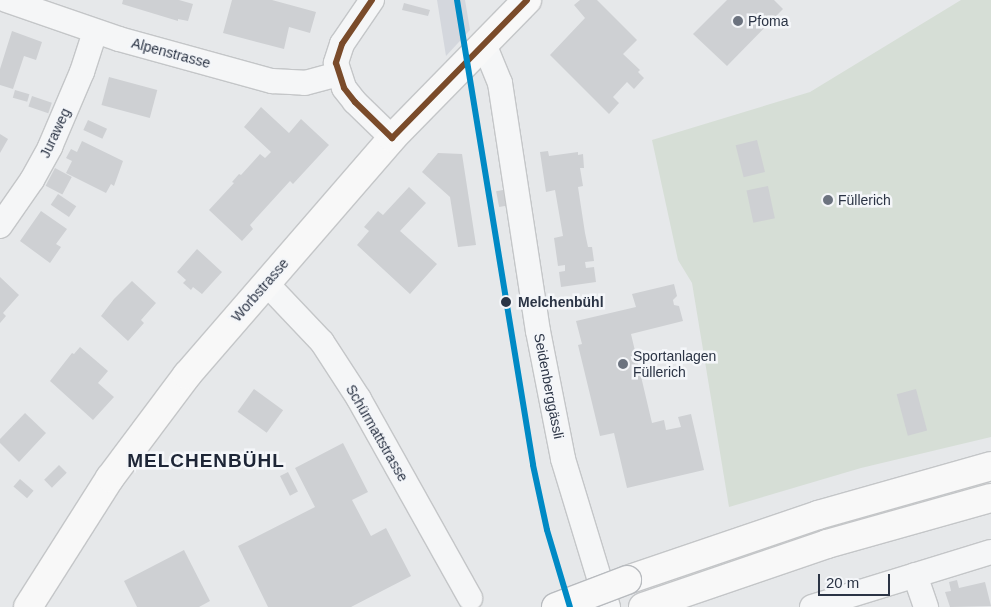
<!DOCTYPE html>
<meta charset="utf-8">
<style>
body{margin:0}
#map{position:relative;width:991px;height:607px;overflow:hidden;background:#e6e8ea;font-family:Arial,sans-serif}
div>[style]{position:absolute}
.built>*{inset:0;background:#d4d7dd}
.green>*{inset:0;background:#d6ded6}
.building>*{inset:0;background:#ced0d3;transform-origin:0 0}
.roads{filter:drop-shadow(1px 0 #c4c6c8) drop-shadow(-1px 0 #c4c6c8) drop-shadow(0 1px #c4c6c8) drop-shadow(0 -1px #c4c6c8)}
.minor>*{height:24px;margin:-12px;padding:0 12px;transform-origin:12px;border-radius:12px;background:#f5f6f7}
.major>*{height:28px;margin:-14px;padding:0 14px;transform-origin:14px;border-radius:14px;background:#f8f8f8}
.highway>*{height:28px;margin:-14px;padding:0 14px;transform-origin:14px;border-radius:14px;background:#f8f8f8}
.bridges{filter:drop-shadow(1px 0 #b8bbbf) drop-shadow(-1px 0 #b8bbbf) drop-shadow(0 1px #b8bbbf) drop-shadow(0 -1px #b8bbbf)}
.highway-bridge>*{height:28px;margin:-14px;padding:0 14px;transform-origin:14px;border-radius:14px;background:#f8f8f8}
.bus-1>*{height:6px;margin:-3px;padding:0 3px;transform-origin:3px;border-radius:3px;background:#7a4b2a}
.tram-1>*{height:6px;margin:-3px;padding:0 3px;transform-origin:3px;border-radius:3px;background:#008ac5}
.dots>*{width:14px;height:14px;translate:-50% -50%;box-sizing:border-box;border:2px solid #f4f6f9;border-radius:50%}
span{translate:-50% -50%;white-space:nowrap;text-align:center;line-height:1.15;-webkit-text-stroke:5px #f4f6f9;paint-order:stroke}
.poi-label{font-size:14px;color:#2b3445}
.left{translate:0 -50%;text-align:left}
.street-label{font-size:14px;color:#2b3445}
.stop-label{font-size:14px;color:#2b3445;font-weight:700}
.district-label{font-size:19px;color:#1d2536;font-weight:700;letter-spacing:1px}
.scale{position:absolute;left:818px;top:574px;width:72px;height:22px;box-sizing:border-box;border:2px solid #2b3445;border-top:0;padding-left:6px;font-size:15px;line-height:18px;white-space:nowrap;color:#2b3445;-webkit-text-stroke:4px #f4f6f9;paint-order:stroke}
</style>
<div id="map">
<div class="built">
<i style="clip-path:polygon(437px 0,465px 0,470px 30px,446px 56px)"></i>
</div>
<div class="green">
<i style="clip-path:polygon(961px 0,991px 0,991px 437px,861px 468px,729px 507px,692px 283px,678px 260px,652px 140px,810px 92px)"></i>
</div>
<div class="building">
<i style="clip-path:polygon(123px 0,179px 0,193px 4px,188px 21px,178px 19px,178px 21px,122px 4px)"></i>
<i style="clip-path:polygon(232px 0,272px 0,316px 12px,310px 33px,289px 27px,284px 49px,223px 33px)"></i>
<i style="clip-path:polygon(580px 0,597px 0,637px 40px,623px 54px,640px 70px,638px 72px,644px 78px,634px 89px,627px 82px,613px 97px,619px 103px,609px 114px,550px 55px,585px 18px,574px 5px)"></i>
<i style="clip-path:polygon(727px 0,774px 0,783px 9px,727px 66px,693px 34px)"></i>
<i style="clip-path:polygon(404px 3px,430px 10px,428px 16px,402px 10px)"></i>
<i style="clip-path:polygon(12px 31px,42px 42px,36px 60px,24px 56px,13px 89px,0 85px,0 69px)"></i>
<i style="left:109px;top:77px;width:50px;height:29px;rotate:15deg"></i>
<i style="left:15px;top:90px;width:15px;height:8px;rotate:16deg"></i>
<i style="left:32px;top:96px;width:21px;height:11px;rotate:19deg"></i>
<i style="clip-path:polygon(261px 107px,289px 133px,301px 119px,329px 145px,293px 184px,290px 181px,250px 225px,253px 229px,242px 241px,209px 210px,234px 183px,232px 182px,239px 174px,241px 175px,260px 154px,265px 158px,271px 152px,244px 127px)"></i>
<i style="left:88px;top:120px;width:21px;height:11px;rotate:25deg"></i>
<i style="clip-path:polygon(0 134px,8px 139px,0 153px)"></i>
<i style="left:757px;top:140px;width:33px;height:22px;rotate:76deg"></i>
<i style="clip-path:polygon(82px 141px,123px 161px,114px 186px,111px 184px,106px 193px,66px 173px,72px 161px,66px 158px,71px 149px,77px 152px)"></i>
<i style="clip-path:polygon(548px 151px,549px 156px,578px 152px,578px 155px,583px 154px,584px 168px,580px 168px,583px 186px,578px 187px,585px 233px,588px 247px,592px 247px,594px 261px,585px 262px,586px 268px,594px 267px,596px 282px,561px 287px,559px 272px,565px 271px,565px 265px,558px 266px,554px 238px,563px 236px,555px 190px,546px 192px,540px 152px)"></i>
<i style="clip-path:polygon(438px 153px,462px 154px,476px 245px,458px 247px,450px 197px,422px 172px)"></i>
<i style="left:55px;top:168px;width:19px;height:20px;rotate:28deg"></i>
<i style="left:768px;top:186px;width:33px;height:22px;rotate:78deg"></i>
<i style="clip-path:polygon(409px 187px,426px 203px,400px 231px,437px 264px,410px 294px,357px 245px,369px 231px,364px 227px,378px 211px,383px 215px)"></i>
<i style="left:503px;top:190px;width:16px;height:7px;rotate:79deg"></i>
<i style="left:58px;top:194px;width:22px;height:13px;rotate:34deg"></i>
<i style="clip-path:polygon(41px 211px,67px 229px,56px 244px,61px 247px,50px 263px,20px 241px)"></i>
<i style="clip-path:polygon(197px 249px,222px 272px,202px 294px,193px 287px,191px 290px,183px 283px,186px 280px,177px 272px)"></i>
<i style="clip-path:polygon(0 277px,19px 295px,3px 313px,6px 316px,0 323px)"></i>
<i style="clip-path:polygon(132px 281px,156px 303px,141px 320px,144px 323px,128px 341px,101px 316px,114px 299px)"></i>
<i style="clip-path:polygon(674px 284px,677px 296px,673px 300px,674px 305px,679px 306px,683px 321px,631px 334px,652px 423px,664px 420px,666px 430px,681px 427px,678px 417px,691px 414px,704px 470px,627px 488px,614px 433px,600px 436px,578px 345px,582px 344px,576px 321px,636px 307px,632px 294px)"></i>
<i style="clip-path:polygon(80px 347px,108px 371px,98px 383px,114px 397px,93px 420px,50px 381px,72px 353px,74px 354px)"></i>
<i style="left:254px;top:389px;width:36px;height:28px;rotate:36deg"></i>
<i style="left:916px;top:389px;width:43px;height:20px;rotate:75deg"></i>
<i style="clip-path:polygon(25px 413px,46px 433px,19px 462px,0 443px,0 439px)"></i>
<i style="clip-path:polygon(343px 443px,368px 492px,352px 500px,371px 536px,386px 528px,411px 576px,351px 607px,268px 607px,238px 546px,315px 507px,295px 468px)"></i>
<i style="left:59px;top:465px;width:11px;height:21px;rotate:45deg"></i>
<i style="left:288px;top:472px;width:22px;height:9px;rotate:63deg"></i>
<i style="left:20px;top:479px;width:18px;height:10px;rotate:41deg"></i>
<i style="clip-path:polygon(184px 550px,210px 601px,199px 607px,137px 607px,124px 581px)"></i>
<i style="clip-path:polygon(957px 580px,959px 588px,985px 582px,991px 606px,950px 607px,945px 592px,951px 591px,949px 582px)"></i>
</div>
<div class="roads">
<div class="minor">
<i style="left:6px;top:0;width:120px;rotate:19deg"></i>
<i style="left:119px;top:39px;width:159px;rotate:15.4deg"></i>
<i style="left:272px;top:81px;width:33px;rotate:3deg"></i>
<i style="left:305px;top:83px;width:35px;rotate:-15deg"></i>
<i style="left:372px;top:0;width:53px;rotate:124.3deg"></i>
<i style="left:342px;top:44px;width:20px;rotate:108deg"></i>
<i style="left:336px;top:63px;width:26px;rotate:72deg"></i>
<i style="left:344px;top:88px;width:18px;rotate:52deg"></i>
<i style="left:355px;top:102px;width:52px;rotate:44.2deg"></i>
<i style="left:484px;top:44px;width:42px;rotate:67.7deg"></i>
<i style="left:500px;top:83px;width:251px;rotate:81.3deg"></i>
<i style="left:538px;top:331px;width:130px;rotate:78.9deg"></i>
<i style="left:563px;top:459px;width:155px;rotate:73.1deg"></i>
<i style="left:0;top:226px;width:56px;rotate:-55.2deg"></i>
<i style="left:32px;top:180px;width:38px;rotate:-61deg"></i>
<i style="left:50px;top:147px;width:82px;rotate:-66.9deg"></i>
<i style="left:82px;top:72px;width:42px;rotate:-72deg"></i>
<i style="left:266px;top:283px;width:81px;rotate:46.5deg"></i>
<i style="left:322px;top:342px;width:68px;rotate:57deg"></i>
<i style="left:359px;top:399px;width:228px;rotate:60.8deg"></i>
<i style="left:915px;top:575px;width:34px;rotate:71deg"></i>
<i style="left:812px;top:607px;width:187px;rotate:-17.1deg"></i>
</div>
<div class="major">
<i style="left:28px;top:607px;width:153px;rotate:-57.6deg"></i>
<i style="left:110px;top:478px;width:129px;rotate:-53.2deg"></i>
<i style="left:187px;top:375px;width:313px;rotate:-49.1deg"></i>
<i style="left:392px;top:138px;width:193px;rotate:-45.6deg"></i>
</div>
<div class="highway">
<i style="left:627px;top:580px;width:202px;rotate:-18.8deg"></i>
<i style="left:818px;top:515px;width:180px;rotate:-15.8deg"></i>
<i style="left:643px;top:607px;width:194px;rotate:-18.9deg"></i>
<i style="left:827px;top:544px;width:170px;rotate:-15.7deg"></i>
</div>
</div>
<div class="bridges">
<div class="highway-bridge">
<i style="left:556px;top:607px;width:76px;rotate:-20.8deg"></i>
</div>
</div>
<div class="bus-1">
<i style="left:372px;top:0;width:53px;rotate:124.3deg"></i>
<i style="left:342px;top:44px;width:20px;rotate:108deg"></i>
<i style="left:336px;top:63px;width:26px;rotate:72deg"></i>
<i style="left:344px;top:88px;width:18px;rotate:52deg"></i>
<i style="left:355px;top:102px;width:52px;rotate:44.2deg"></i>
<i style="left:392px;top:138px;width:193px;rotate:-45.6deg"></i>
</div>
<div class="tram-1">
<i style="left:457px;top:0;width:471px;rotate:80.7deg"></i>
<i style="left:533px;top:465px;width:66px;rotate:77.8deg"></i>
<i style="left:547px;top:530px;width:80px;rotate:73.4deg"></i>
</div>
<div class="dots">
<i style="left:738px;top:21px;background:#6c737f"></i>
<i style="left:828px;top:200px;background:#6c737f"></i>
<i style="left:506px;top:302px;background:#2b3445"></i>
<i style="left:623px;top:364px;background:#6c737f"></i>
</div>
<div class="poi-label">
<span class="left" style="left:748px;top:21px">Pfoma</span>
<span class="left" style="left:838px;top:200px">Füllerich</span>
<span class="left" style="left:633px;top:364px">Sportanlagen<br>Füllerich</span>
</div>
<div class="street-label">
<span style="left:171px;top:53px;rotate:15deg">Alpenstrasse</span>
<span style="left:55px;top:133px;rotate:-65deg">Juraweg</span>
<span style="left:260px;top:290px;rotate:-49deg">Worbstrasse</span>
<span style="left:549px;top:386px;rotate:79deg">Seidenberggässli</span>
<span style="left:377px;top:433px;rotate:60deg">Schürmattstrasse</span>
</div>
<div class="stop-label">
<span class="left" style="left:518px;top:302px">Melchenbühl</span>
</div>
<div class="district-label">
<span style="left:206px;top:461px">MELCHENBÜHL</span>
</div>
<div class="scale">20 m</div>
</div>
